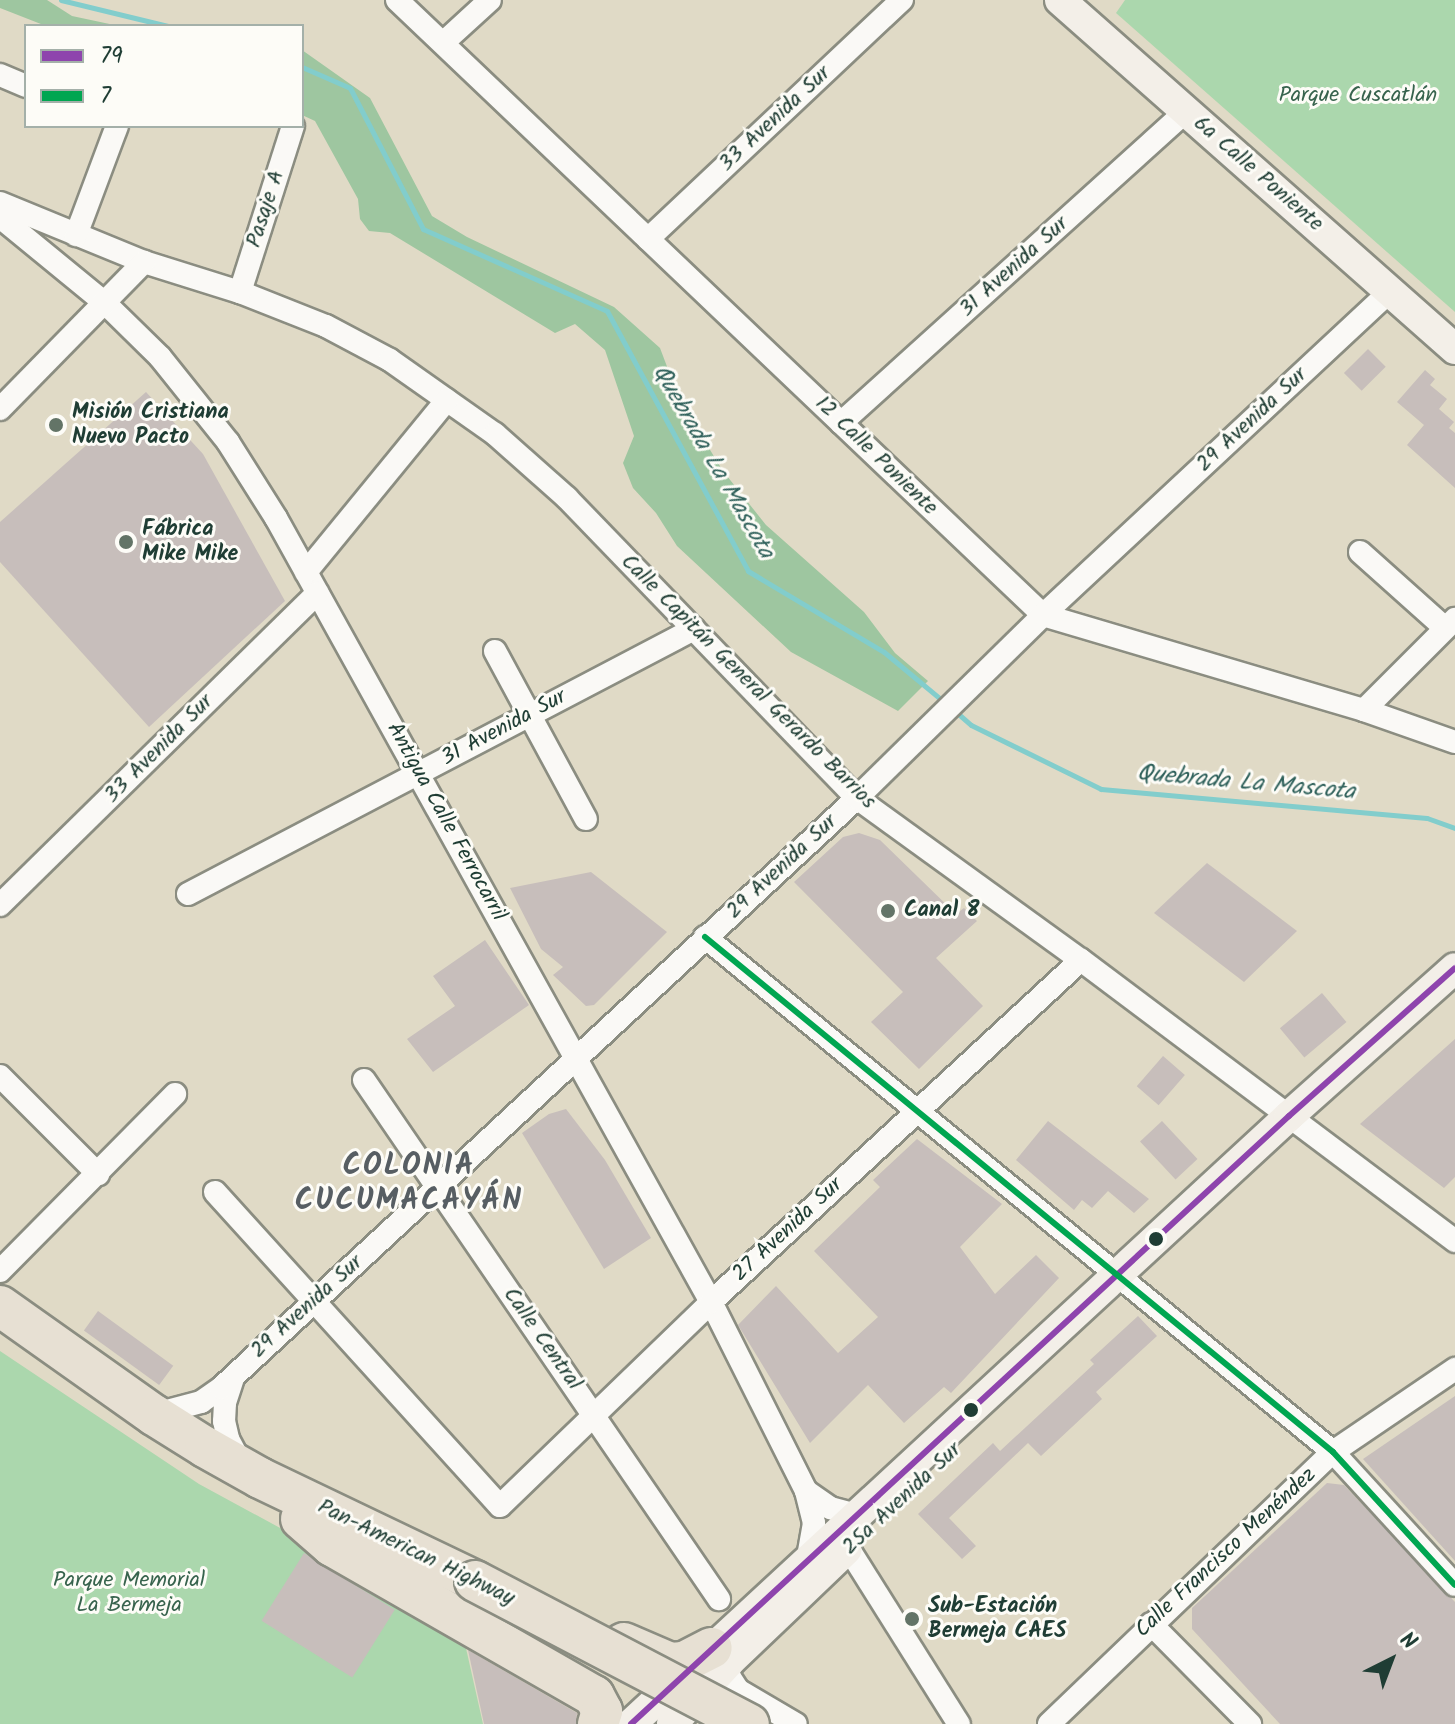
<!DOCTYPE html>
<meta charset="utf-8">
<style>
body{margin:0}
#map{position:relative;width:1455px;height:1724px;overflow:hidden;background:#e0dac6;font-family:Kalam,sans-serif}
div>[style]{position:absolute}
.green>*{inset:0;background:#abd7ad}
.forest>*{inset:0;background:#9ec6a0}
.stream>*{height:5px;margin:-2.5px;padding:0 2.5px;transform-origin:2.5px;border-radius:2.5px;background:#82cdcc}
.building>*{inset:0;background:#c7bebb;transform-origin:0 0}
.roads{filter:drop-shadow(2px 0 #8b8d81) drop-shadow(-2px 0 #8b8d81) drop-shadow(0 2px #8b8d81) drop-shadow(0 -2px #8b8d81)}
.street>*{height:22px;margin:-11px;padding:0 11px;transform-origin:11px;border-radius:11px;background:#faf9f6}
.secondary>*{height:30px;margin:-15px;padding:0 15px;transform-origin:15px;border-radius:15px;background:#f3efe8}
.highway>*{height:40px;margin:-20px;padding:0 20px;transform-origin:20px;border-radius:20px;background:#e7e0d3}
.bridges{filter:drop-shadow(2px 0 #8b8d81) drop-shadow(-2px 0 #8b8d81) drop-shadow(0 2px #8b8d81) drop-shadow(0 -2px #8b8d81)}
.highway-bridge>*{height:40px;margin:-20px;padding:0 20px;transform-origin:20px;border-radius:20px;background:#e7e0d3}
.bus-1>*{height:6px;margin:-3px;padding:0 3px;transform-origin:3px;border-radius:3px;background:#8e44ad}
.bus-2>*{height:6px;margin:-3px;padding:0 3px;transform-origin:3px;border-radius:3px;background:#00a651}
.dots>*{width:22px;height:22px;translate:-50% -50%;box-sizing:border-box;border:4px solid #fdfcf7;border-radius:50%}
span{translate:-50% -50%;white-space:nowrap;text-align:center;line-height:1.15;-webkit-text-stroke:6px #fdfcf7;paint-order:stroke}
.park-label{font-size:22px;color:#37634d}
.street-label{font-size:22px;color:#1f3d34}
.poi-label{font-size:22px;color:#1f3d34;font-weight:700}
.left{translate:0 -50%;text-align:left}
.water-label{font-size:24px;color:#2e605a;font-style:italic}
.district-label{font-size:30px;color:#575e63;font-weight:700;letter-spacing:2px}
.legend{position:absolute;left:24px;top:24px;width:280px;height:104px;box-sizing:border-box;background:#fdfcf7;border:2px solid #a4b0a9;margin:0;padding:10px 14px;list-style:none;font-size:24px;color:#1f3d34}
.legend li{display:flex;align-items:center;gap:16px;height:40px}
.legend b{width:40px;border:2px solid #a4b0a9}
.north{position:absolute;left:1351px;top:1620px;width:80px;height:80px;-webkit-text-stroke:6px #fdfcf7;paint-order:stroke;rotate:42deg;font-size:22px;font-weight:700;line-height:32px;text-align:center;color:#1f3d34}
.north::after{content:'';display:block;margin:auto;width:28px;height:36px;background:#1f3d34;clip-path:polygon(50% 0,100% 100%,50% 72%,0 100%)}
</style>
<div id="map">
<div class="green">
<i style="clip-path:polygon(1125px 0,1455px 0,1455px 312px,1116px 13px)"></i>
<i style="clip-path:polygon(0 1351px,199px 1484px,461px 1626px,483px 1724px,0 1724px)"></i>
</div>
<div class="forest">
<i style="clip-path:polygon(0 0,47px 0,72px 16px,119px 26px,46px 26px,0 8px)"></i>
<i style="clip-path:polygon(302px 50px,370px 98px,432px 216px,467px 237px,614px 307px,660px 348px,680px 401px,723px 471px,766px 525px,864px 612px,895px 653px,928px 681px,898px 711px,791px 652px,677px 546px,656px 513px,633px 488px,623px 463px,634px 436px,605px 350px,575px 324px,555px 333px,390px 233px,369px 231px,360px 219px,358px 199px,315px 121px,302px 115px)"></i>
</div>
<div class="stream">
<i style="left:61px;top:0;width:110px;rotate:13.7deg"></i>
<i style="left:302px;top:67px;width:52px;rotate:23.6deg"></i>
<i style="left:350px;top:88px;width:159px;rotate:62.6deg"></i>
<i style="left:423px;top:229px;width:201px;rotate:24deg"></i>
<i style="left:607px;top:311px;width:296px;rotate:61.5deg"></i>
<i style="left:748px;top:571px;width:158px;rotate:30.8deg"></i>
<i style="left:884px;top:652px;width:78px;rotate:39.8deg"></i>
<i style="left:955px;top:711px;width:21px;rotate:41deg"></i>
<i style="left:971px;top:725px;width:145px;rotate:26.2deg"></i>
<i style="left:1101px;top:789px;width:327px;rotate:5.1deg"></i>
<i style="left:1427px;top:818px;width:30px;rotate:20deg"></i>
</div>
<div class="building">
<i style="left:1368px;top:349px;width:25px;height:34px;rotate:45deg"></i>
<i style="clip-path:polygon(1425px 370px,1435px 379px,1430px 385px,1447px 399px,1439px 409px,1454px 422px,1449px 428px,1455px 433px,1455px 488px,1407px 445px,1424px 425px,1397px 402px)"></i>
<i style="clip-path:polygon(146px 392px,203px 454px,285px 601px,149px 727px,0 562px,0 522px)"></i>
<i style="clip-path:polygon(859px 833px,880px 840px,956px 914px,964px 908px,977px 921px,936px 958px,983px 1006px,919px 1069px,871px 1022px,903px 992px,794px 882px,843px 837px)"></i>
<i style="clip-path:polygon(1207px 863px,1297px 931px,1244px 982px,1154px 913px)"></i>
<i style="clip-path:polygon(591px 872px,667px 932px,594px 1005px,586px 1006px,553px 975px,563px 967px,541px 949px,510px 888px)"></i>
<i style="clip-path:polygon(485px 940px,529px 1005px,433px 1072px,407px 1039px,455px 1006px,433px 976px)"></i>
<i style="left:1322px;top:993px;width:38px;height:55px;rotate:50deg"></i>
<i style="clip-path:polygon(1455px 1039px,1455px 1177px,1444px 1188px,1360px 1124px)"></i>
<i style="left:1163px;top:1056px;width:29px;height:40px;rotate:41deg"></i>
<i style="clip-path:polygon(566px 1109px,605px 1160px,651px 1238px,604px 1269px,522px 1133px,549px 1114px)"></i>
<i style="clip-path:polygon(1048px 1121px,1149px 1199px,1134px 1213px,1108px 1191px,1092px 1208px,1082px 1200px,1074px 1210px,1016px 1160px)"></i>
<i style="left:1162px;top:1121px;width:52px;height:30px;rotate:47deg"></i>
<i style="clip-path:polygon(917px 1139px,1002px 1204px,960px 1247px,995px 1294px,1036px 1255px,1059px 1278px,951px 1393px,944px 1387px,904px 1423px,868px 1385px,810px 1443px,738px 1325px,776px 1286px,838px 1353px,878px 1317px,814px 1251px,880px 1187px,873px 1180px)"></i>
<i style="left:98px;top:1311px;width:93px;height:24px;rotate:36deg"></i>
<i style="clip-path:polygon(1138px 1316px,1157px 1336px,1096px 1392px,1102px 1399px,1041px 1456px,1028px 1443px,949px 1518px,976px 1546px,962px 1559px,918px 1514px,993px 1443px,1000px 1451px,1094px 1364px,1090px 1360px)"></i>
<i style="clip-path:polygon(1455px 1396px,1455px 1561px,1363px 1459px)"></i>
<i style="clip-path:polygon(1327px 1483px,1344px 1485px,1455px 1602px,1455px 1724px,1280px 1724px,1192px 1629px,1192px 1608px)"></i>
<i style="left:304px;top:1553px;width:107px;height:80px;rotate:32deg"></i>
<i style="clip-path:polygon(468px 1650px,577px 1713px,576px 1724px,484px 1724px)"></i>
</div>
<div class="roads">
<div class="street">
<i style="left:397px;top:0;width:892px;rotate:43.59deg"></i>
<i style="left:1043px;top:615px;width:335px;rotate:16.5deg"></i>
<i style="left:1364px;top:710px;width:96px;rotate:19.4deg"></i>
<i style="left:444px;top:42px;width:62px;rotate:-42.4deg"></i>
<i style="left:0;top:75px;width:28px;rotate:23deg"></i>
<i style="left:0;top:203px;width:156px;rotate:22.3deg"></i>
<i style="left:144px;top:262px;width:101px;rotate:17.4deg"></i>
<i style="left:240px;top:292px;width:92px;rotate:21.6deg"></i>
<i style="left:326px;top:326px;width:72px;rotate:28deg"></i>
<i style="left:390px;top:360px;width:128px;rotate:35.2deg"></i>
<i style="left:495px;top:434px;width:96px;rotate:41.6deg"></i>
<i style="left:567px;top:498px;width:417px;rotate:46deg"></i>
<i style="left:857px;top:798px;width:276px;rotate:35.9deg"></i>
<i style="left:1081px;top:960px;width:468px;rotate:36.9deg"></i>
<i style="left:0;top:217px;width:136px;rotate:39.3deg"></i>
<i style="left:105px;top:303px;width:77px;rotate:44.5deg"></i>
<i style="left:160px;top:357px;width:109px;rotate:51.3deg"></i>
<i style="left:228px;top:442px;width:90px;rotate:57.7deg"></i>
<i style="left:276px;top:518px;width:897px;rotate:60.98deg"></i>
<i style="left:711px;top:1302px;width:212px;rotate:63.3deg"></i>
<i style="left:806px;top:1491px;width:33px;rotate:76deg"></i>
<i style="left:814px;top:1523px;width:35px;rotate:100deg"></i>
<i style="left:76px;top:235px;width:116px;rotate:-69.4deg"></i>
<i style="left:648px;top:239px;width:349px;rotate:-43.3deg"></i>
<i style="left:240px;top:292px;width:174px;rotate:-72.3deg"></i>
<i style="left:0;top:409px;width:206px;rotate:-45.6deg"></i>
<i style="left:841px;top:423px;width:465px;rotate:-42.1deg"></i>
<i style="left:1360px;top:552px;width:114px;rotate:41.8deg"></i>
<i style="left:306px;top:572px;width:222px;rotate:-50.7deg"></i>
<i style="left:495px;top:651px;width:191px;rotate:61.6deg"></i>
<i style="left:1364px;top:710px;width:129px;rotate:-45deg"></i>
<i style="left:188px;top:894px;width:571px;rotate:-27.64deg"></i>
<i style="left:0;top:905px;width:445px;rotate:-44.5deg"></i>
<i style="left:705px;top:937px;width:812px;rotate:39.35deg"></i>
<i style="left:1333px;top:1452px;width:180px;rotate:47.5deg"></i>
<i style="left:0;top:1076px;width:139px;rotate:45deg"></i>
<i style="left:364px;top:1080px;width:629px;rotate:55.63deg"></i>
<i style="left:215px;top:1192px;width:424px;rotate:47.8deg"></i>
<i style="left:500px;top:1506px;width:293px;rotate:-44deg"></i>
<i style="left:711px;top:1302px;width:504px;rotate:-42.75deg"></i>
<i style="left:0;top:1271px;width:249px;rotate:-45.3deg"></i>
<i style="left:233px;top:1378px;width:26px;rotate:108deg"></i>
<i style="left:225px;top:1403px;width:18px;rotate:93deg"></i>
<i style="left:224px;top:1421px;width:18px;rotate:77deg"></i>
<i style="left:228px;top:1439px;width:26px;rotate:62deg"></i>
<i style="left:156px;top:1414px;width:47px;rotate:-14.9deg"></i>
<i style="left:201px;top:1402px;width:24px;rotate:-35deg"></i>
<i style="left:221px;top:1388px;width:868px;rotate:-42.85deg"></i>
<i style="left:857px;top:798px;width:261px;rotate:-44.5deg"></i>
<i style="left:1043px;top:615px;width:475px;rotate:-43deg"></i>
<i style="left:806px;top:1491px;width:29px;rotate:35deg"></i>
<i style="left:830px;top:1508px;width:28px;rotate:15deg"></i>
<i style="left:848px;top:1548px;width:208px;rotate:57.8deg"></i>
<i style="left:1151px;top:1624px;width:141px;rotate:45.3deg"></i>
<i style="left:730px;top:1661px;width:15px;rotate:94deg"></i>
<i style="left:729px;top:1676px;width:17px;rotate:57deg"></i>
<i style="left:738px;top:1690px;width:67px;rotate:30.4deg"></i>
<i style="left:1049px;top:1724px;width:393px;rotate:-43.8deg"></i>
<i style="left:1333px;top:1452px;width:148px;rotate:-34.2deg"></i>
</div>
<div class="secondary">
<i style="left:1060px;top:0;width:527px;rotate:41.46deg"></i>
<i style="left:631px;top:1724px;width:896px;rotate:-42.74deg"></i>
<i style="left:1289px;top:1116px;width:222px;rotate:-41.7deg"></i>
<i style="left:672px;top:1724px;width:86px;rotate:-47.4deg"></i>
<i style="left:730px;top:1661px;width:161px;rotate:-43.7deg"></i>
</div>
<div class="highway">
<i style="left:0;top:1306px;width:189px;rotate:35.3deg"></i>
<i style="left:154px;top:1415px;width:60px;rotate:32.1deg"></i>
<i style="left:205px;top:1447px;width:63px;rotate:29.4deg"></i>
<i style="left:260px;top:1478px;width:238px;rotate:25.6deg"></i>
<i style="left:301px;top:1519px;width:41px;rotate:41.1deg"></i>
<i style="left:332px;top:1546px;width:302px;rotate:29.8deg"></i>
<i style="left:594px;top:1696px;width:17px;rotate:62deg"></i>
<i style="left:602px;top:1711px;width:14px;rotate:107deg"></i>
<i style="left:624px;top:1643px;width:50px;rotate:23.5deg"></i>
<i style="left:670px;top:1663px;width:14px;rotate:-4deg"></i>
<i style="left:684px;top:1662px;width:31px;rotate:-27deg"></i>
</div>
</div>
<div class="bridges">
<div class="highway-bridge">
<i style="left:475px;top:1581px;width:309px;rotate:27.6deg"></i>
</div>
</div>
<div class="bus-1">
<i style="left:631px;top:1724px;width:896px;rotate:-42.74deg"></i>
<i style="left:1289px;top:1116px;width:222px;rotate:-41.7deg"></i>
</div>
<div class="bus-2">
<i style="left:705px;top:937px;width:812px;rotate:39.35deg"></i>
<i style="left:1333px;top:1452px;width:180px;rotate:47.5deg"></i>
</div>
<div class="dots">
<i style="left:56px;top:425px;background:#637467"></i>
<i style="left:126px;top:542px;background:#637467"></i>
<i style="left:888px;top:911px;background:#637467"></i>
<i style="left:1156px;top:1239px;background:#1f3d34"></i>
<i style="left:971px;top:1410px;background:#1f3d34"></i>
<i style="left:912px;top:1619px;background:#637467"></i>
</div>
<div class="park-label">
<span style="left:1358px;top:96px">Parque Cuscatlán</span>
<span style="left:129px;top:1593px">Parque Memorial<br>La Bermeja</span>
</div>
<div class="street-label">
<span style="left:775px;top:119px;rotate:-43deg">33 Avenida Sur</span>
<span style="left:1258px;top:174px;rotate:41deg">6a Calle Poniente</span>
<span style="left:266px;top:209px;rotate:-72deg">Pasaje A</span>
<span style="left:1014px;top:267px;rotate:-42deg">31 Avenida Sur</span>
<span style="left:1252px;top:420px;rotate:-43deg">29 Avenida Sur</span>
<span style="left:876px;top:456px;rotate:44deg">12 Calle Poniente</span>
<span style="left:748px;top:682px;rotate:45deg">Calle Capitán General Gerardo Barrios</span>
<span style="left:504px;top:728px;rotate:-28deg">31 Avenida Sur</span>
<span style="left:159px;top:749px;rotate:-45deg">33 Avenida Sur</span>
<span style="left:446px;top:822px;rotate:61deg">Antigua Calle Ferrocarril</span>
<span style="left:782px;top:867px;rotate:-43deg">29 Avenida Sur</span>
<span style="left:788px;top:1230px;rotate:-43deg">27 Avenida Sur</span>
<span style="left:307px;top:1307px;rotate:-42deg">29 Avenida Sur</span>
<span style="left:542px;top:1339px;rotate:55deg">Calle Central</span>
<span style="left:902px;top:1499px;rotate:-43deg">25a Avenida Sur</span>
<span style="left:416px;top:1553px;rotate:26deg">Pan-American Highway</span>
<span style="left:1226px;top:1553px;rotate:-43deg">Calle Francisco Menéndez</span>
</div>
<div class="poi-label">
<span class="left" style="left:72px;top:425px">Misión Cristiana<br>Nuevo Pacto</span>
<span class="left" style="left:142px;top:542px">Fábrica<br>Mike Mike</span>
<span class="left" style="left:904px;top:911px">Canal 8</span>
<span class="left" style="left:928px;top:1619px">Sub-Estación<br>Bermeja CAES</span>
</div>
<div class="water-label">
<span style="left:713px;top:462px;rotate:60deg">Quebrada La Mascota</span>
<span style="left:1246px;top:783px;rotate:5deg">Quebrada La Mascota</span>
</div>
<div class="district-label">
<span style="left:409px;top:1183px">COLONIA<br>CUCUMACAYÁN</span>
</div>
<ul class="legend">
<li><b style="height:10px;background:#8e44ad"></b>79</li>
<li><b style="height:10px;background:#00a651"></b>7</li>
</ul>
<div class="north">N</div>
</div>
